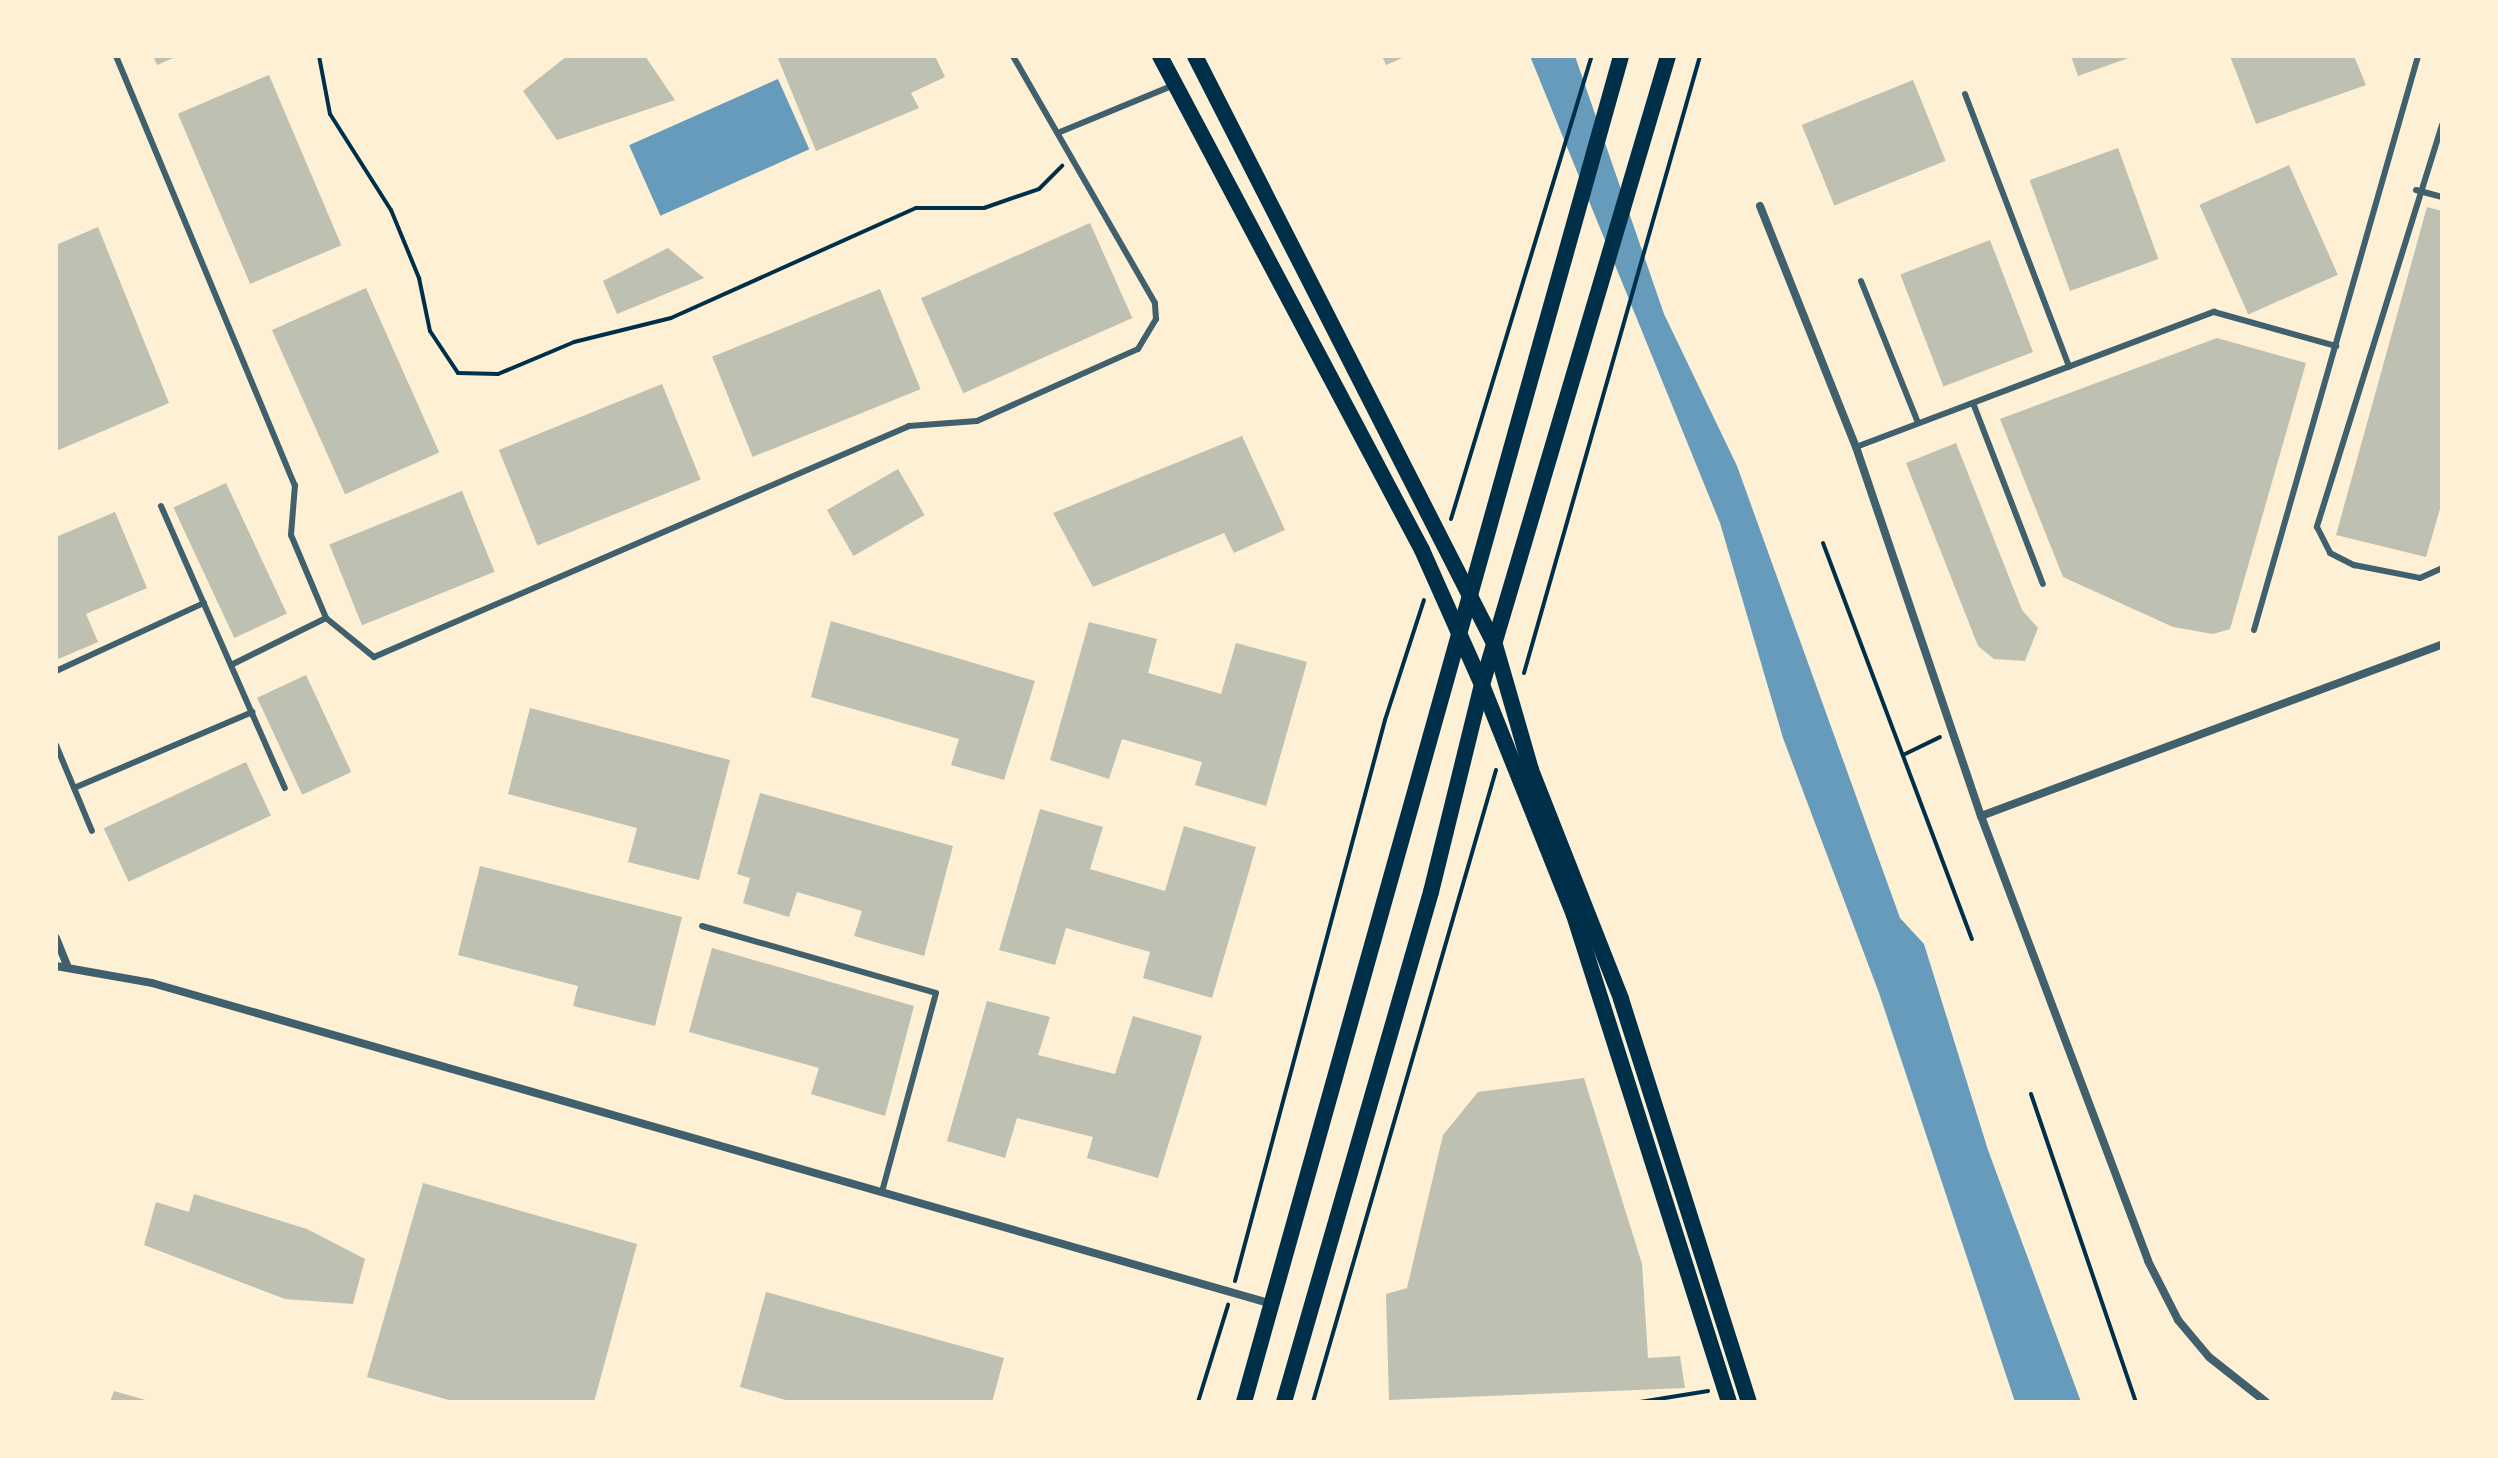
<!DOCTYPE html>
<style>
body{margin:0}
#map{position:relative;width:2498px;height:1458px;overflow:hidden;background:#fdf0d5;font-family:Ubuntu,sans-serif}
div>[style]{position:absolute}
.water>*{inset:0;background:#669bbc;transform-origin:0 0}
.building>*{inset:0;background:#bec0b2;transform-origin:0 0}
.path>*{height:4px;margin:-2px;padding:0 2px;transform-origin:2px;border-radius:2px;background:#003049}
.service>*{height:6px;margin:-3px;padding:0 3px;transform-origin:3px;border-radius:3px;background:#3f606c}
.minor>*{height:8px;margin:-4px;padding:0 4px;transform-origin:4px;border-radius:4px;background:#3f606c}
.secondary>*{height:16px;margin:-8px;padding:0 8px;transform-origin:8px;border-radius:8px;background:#003049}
span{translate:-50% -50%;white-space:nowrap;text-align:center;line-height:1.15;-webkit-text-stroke:8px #fdf0d5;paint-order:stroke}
.frame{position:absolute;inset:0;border:58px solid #fdf0d5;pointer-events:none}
</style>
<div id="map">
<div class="water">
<i style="clip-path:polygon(1530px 56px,1575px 56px,1664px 314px,1737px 466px,1900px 918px,1924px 944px,1988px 1150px,2081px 1402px,2015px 1402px,1879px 993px,1783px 738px,1720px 523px)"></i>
<i style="left:778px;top:79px;width:77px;height:163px;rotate:66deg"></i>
</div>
<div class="building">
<i style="clip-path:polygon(153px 56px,178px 56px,157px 65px)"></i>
<i style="clip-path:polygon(567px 56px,645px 56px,675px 100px,557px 140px,523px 91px)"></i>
<i style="clip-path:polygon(777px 56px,935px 56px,945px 77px,911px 93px,919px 108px,816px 151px)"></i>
<i style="clip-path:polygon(1382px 56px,1407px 56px,1386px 65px)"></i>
<i style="clip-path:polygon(2071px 56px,2134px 56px,2078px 76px)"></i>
<i style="clip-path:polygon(2230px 56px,2354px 56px,2366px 85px,2256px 124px)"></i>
<i style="left:269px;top:75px;width:185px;height:99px;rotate:67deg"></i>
<i style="left:1913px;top:80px;width:87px;height:120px;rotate:68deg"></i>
<i style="left:2118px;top:148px;width:118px;height:94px;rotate:70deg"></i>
<i style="left:2289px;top:165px;width:120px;height:98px;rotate:66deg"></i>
<i style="clip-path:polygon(2427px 207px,2442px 211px,2442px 502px,2426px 557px,2336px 535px)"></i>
<i style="left:1090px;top:223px;width:104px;height:185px;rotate:66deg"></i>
<i style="clip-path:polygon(98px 227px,169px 403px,56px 451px,56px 245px)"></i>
<i style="left:1990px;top:240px;width:120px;height:96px;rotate:69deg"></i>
<i style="clip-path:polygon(668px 248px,704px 278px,617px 314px,603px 281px)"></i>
<i style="left:366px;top:288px;width:180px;height:103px;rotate:66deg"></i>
<i style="left:880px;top:289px;width:108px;height:181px;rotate:68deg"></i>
<i style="clip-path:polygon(2217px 338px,2306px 363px,2230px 629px,2213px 634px,2173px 627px,2063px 577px,2000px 419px)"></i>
<i style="left:662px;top:384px;width:103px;height:176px;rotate:68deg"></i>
<i style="clip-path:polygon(1242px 436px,1285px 530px,1234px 553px,1224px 533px,1093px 587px,1053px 513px)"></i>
<i style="clip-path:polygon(1956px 443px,2022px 610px,2038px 628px,2025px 661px,1994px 659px,1978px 646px,1906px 463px)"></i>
<i style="left:898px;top:469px;width:53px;height:82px;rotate:60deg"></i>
<i style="left:226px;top:483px;width:144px;height:58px;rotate:65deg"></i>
<i style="left:462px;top:491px;width:87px;height:143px;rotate:68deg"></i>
<i style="clip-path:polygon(115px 512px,147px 588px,86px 614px,98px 642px,56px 660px,56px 537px)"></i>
<i style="clip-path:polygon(831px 621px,1035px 681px,1004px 780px,951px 765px,959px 739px,811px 697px)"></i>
<i style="clip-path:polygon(1089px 622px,1157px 639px,1148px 673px,1221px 694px,1236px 643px,1307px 662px,1266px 806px,1195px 785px,1202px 762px,1122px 739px,1109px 779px,1050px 760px)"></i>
<i style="left:306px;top:675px;width:107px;height:54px;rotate:65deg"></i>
<i style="clip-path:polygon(530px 708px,730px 760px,699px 880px,628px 862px,637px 828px,508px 794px)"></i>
<i style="left:246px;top:762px;width:59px;height:157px;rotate:65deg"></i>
<i style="clip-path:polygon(760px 793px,953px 846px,924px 956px,854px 936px,862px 911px,797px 892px,789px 917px,743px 903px,750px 878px,737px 874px)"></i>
<i style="clip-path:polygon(1040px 809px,1103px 827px,1090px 869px,1165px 891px,1184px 826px,1256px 847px,1212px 998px,1143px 978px,1150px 952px,1066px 928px,1055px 965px,999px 950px)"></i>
<i style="clip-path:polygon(480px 866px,682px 917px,655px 1026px,573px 1006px,578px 986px,458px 955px)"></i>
<i style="clip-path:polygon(712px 948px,914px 1006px,885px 1116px,811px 1094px,819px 1068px,689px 1032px)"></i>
<i style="clip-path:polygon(987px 1001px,1050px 1017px,1038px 1055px,1115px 1074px,1133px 1016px,1202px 1036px,1158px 1178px,1087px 1158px,1093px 1137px,1017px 1118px,1005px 1158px,947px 1141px)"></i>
<i style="clip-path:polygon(1584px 1078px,1642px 1264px,1648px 1358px,1680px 1356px,1685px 1388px,1389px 1400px,1386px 1294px,1407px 1288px,1443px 1135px,1478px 1092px)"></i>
<i style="clip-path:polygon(423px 1183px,637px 1244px,594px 1402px,456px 1402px,367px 1377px)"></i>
<i style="clip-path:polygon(194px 1194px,307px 1229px,365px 1259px,353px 1304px,285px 1299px,144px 1245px,156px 1202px,189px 1212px)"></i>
<i style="clip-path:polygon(766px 1292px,1004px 1358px,992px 1402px,793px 1402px,740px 1387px)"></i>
<i style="clip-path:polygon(114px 1391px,149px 1401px,149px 1402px,110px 1402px)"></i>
</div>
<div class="path">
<i style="left:319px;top:56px;width:59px;rotate:79.3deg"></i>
<i style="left:330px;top:114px;width:114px;rotate:57.6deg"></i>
<i style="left:391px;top:210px;width:74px;rotate:67.6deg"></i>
<i style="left:419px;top:278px;width:54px;rotate:78.3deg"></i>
<i style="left:430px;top:331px;width:50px;rotate:56.3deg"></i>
<i style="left:458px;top:373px;width:40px;rotate:1.4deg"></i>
<i style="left:498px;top:374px;width:82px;rotate:-22.8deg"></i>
<i style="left:574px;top:342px;width:100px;rotate:-13.9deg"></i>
<i style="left:671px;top:318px;width:269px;rotate:-24.2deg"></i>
<i style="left:916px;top:208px;width:68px"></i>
<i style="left:984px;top:208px;width:58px;rotate:-19.1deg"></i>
<i style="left:1039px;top:189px;width:33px;rotate:-45deg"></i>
<i style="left:1451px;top:519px;width:484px;rotate:-73.1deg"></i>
<i style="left:1823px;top:543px;width:423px;rotate:69.4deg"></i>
<i style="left:1524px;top:673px;width:642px;rotate:-74.08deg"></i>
<i style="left:1903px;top:755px;width:41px;rotate:-25.9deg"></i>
<i style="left:2031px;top:1094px;width:325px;rotate:71.2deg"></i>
<i style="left:1235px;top:1281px;width:581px;rotate:-75.03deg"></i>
<i style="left:1385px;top:720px;width:126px;rotate:-72deg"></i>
<i style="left:1198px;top:1402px;width:102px;rotate:-72.8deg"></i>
<i style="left:1313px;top:1402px;width:658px;rotate:-73.85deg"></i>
<i style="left:1640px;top:1402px;width:69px;rotate:-9.2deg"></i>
</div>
<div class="service">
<i style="left:116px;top:56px;width:465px;rotate:67.4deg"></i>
<i style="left:295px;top:485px;width:50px;rotate:94.6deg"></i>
<i style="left:291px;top:535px;width:90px;rotate:67.1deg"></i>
<i style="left:326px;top:618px;width:62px;rotate:39.1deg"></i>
<i style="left:374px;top:657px;width:583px;rotate:-23.35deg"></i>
<i style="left:909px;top:426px;width:68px;rotate:-4.2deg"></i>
<i style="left:977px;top:421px;width:176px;rotate:-24.1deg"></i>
<i style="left:1138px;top:349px;width:35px;rotate:-59deg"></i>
<i style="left:1156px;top:319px;width:16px;rotate:-94deg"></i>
<i style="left:1155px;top:303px;width:285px;rotate:-119.9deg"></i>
<i style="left:1965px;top:94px;width:292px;rotate:69.1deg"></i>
<i style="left:2442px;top:125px;width:421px;rotate:107.3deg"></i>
<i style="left:2317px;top:527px;width:29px;rotate:63deg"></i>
<i style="left:2330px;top:553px;width:27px;rotate:27deg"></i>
<i style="left:2354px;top:565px;width:67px;rotate:11.1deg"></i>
<i style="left:2420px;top:578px;width:24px;rotate:-24deg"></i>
<i style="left:1060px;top:132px;width:123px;rotate:-22.4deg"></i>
<i style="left:2416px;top:190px;width:27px;rotate:15deg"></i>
<i style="left:1861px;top:281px;width:153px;rotate:68.1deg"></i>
<i style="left:1973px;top:403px;width:194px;rotate:68.9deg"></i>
<i style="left:1856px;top:447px;width:383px;rotate:-20.7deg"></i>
<i style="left:2214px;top:312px;width:127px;rotate:15.6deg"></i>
<i style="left:161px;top:506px;width:308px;rotate:66.3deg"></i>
<i style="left:2254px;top:630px;width:597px;rotate:-74.05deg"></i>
<i style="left:231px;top:665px;width:106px;rotate:-26.3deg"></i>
<i style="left:56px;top:671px;width:163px;rotate:-24.7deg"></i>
<i style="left:56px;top:745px;width:93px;rotate:67.3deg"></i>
<i style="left:74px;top:788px;width:194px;rotate:-23.1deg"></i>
<i style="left:702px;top:926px;width:243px;rotate:16deg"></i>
<i style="left:936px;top:993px;width:206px;rotate:105.2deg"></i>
</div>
<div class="minor">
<i style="left:1760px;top:206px;width:259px;rotate:68.3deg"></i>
<i style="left:1856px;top:447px;width:390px;rotate:71.3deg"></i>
<i style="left:1981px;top:816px;width:475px;rotate:69.4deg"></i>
<i style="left:2148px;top:1261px;width:66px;rotate:63deg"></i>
<i style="left:2178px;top:1320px;width:48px;rotate:50deg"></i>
<i style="left:2209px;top:1357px;width:73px;rotate:38.3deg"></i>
<i style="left:1981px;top:816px;width:492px;rotate:-20.4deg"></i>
<i style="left:56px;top:938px;width:31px;rotate:68deg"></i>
<i style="left:56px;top:966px;width:97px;rotate:10deg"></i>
<i style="left:152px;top:983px;width:1165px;rotate:15.99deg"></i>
</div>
<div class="secondary">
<i style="left:1160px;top:56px;width:559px;rotate:62.06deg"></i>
<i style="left:1422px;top:550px;width:148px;rotate:66deg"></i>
<i style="left:1482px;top:685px;width:248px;rotate:68.2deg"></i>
<i style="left:1574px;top:915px;width:511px;rotate:72.35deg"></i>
<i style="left:1195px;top:56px;width:661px;rotate:63.01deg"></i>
<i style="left:1495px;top:645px;width:130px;rotate:73.9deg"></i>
<i style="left:1531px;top:770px;width:246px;rotate:68.5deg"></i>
<i style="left:1621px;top:999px;width:423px;rotate:72.4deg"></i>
<i style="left:1244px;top:1402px;width:1398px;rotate:-74.35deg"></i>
<i style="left:1284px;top:1402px;width:531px;rotate:-73.92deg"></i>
<i style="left:1431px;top:892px;width:213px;rotate:-76.2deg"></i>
<i style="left:1482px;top:685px;width:656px;rotate:-73.53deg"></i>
</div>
<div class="frame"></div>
</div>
